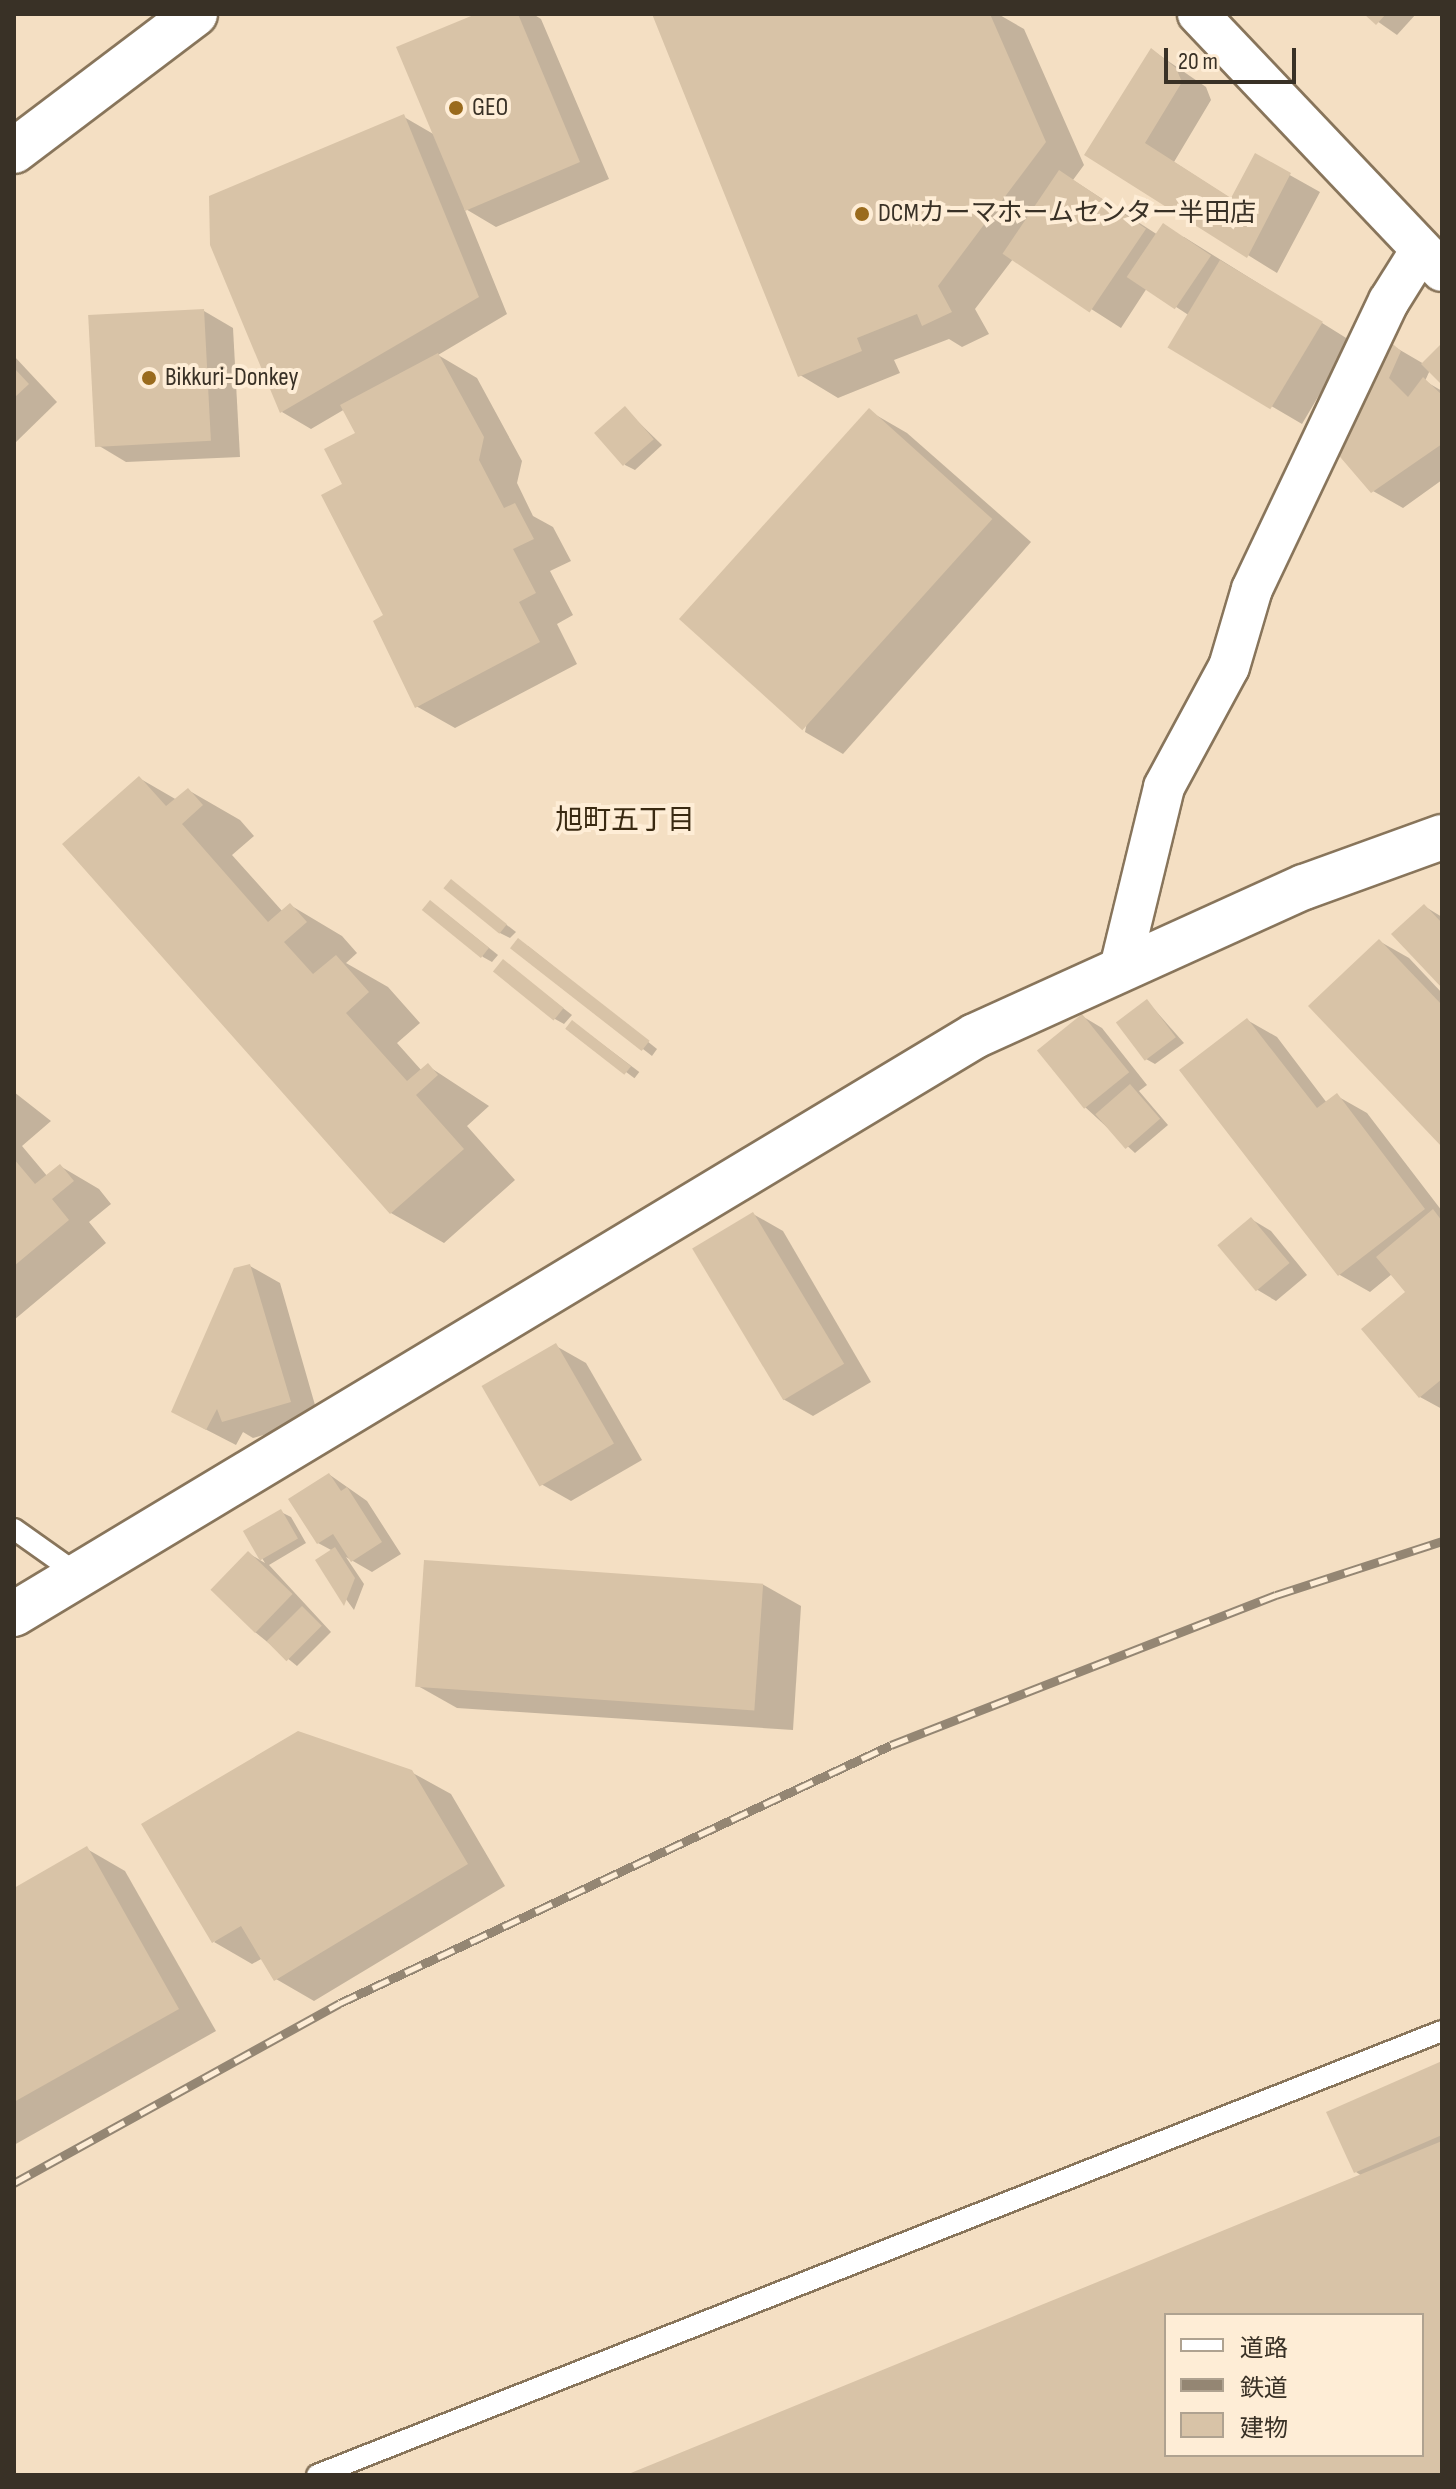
<!DOCTYPE html>
<meta charset="utf-8">
<style>
body{margin:0}
#map{position:relative;width:1456px;height:2489px;overflow:hidden;background:#f4dfc3;font-family:"Sofia Sans Condensed","Noto Sans JP",sans-serif}
div>[style]{position:absolute}
.shadow>*{inset:0;background:#0003;transform-origin:0 0}
.building>*{inset:0;background:#d8c3a7;transform-origin:0 0}
.roads{filter:drop-shadow(2px 0 #88755b) drop-shadow(-2px 0 #88755b) drop-shadow(0 2px #88755b) drop-shadow(0 -2px #88755b)}
.lane>*{height:20px;margin:-10px;padding:0 10px;transform-origin:10px;border-radius:10px;background:#fff}
.street>*{height:40px;margin:-20px;padding:0 20px;transform-origin:20px;border-radius:20px;background:#fff}
.secondary>*{height:44px;margin:-22px;padding:0 22px;transform-origin:22px;border-radius:22px;background:#fff}
.highway>*{height:44px;margin:-22px;padding:0 22px;transform-origin:22px;border-radius:22px;background:#fff}
.rail>*{height:9px;margin-top:-4.5px;transform-origin:0;background:repeating-linear-gradient(90deg,#feedd6 0 18px,#948673 0 36px);box-sizing:border-box;border-block:2px solid #948673}
.dots>*{width:22px;height:22px;translate:-50% -50%;box-sizing:border-box;border:4px solid #feedd6;border-radius:50%}
span{translate:-50% -50%;white-space:nowrap;text-align:center;line-height:1.15;-webkit-text-stroke:8px #feedd6;paint-order:stroke}
.poi-label{font-size:26px;color:#393126}
.left{translate:0 -50%;text-align:left}
.neighbourhood-label{font-size:28px;color:#392911}
.frame{position:absolute;inset:0;border:16px solid #393126;pointer-events:none}
.legend{position:absolute;left:1164px;top:2313px;width:260px;height:144px;box-sizing:border-box;background:#feedd6;border:2px solid #afa290;margin:0;padding:10px 14px;list-style:none;font-size:24px;color:#393126}
.legend li{display:flex;align-items:center;gap:16px;height:40px}
.legend b{width:40px;border:2px solid #afa290}
.scale{position:absolute;left:1164px;top:48px;width:132px;height:36px;box-sizing:border-box;border:4px solid #393126;border-top:0;padding-left:10px;font-size:24px;line-height:28px;white-space:nowrap;color:#393126;-webkit-text-stroke:6px #feedd6;paint-order:stroke}
</style>
<div id="map">
<div class="shadow">
<i style="clip-path:polygon(481px 14px,533px 14px,541px 19px,609px 179px,496px 227px,464px 208px,507px 314px,438px 355px,477px 378px,522px 461px,517px 483px,533px 516px,553px 527px,571px 561px,550px 571px,573px 615px,557px 624px,577px 664px,455px 728px,416px 706px,345px 485px,358px 433px,345px 409px,311px 429px,282px 412px,404px 117px,435px 135px)"></i>
<i style="clip-path:polygon(654px 14px,998px 14px,1024px 29px,1084px 165px,1073px 180px,1158px 235px,1184px 237px,1351px 341px,1302px 424px,1171px 347px,1190px 316px,1147px 288px,1121px 328px,1013px 259px,975px 309px,989px 334px,962px 347px,949px 339px,894px 360px,900px 373px,838px 398px,800px 375px)"></i>
<i style="clip-path:polygon(1367px 14px,1416px 14px,1397px 35px)"></i>
<i style="clip-path:polygon(1152px 50px,1206px 87px,1211px 100px,1174px 162px,1233px 200px,1256px 156px,1320px 192px,1277px 273px,1086px 155px)"></i>
<i style="clip-path:polygon(204px 311px,233px 328px,240px 457px,126px 462px,96px 444px)"></i>
<i style="clip-path:polygon(1388px 343px,1424px 364px,1442px 345px,1442px 382px,1430px 370px,1425px 381px,1442px 391px,1442px 480px,1403px 508px,1373px 491px)"></i>
<i style="clip-path:polygon(14px 356px,57px 402px,14px 444px)"></i>
<i style="clip-path:polygon(625px 409px,662px 445px,635px 470px,625px 465px)"></i>
<i style="clip-path:polygon(869px 411px,907px 433px,1031px 542px,843px 754px,805px 732px)"></i>
<i style="clip-path:polygon(139px 778px,177px 800px,188px 790px,240px 820px,254px 836px,232px 855px,283px 912px,290px 905px,342px 936px,357px 953px,346px 963px,388px 987px,420px 1023px,397px 1043px,422px 1071px,428px 1066px,489px 1106px,467px 1126px,515px 1180px,444px 1243px,391px 1213px,64px 845px)"></i>
<i style="clip-path:polygon(451px 882px,516px 932px,510px 938px,500px 933px)"></i>
<i style="clip-path:polygon(1424px 906px,1442px 917px,1442px 985px)"></i>
<i style="clip-path:polygon(439px 908px,498px 955px,492px 962px,483px 957px)"></i>
<i style="clip-path:polygon(1379px 941px,1409px 958px,1442px 993px,1442px 1144px)"></i>
<i style="clip-path:polygon(528px 946px,657px 1049px,652px 1056px,513px 948px)"></i>
<i style="clip-path:polygon(504px 962px,572px 1015px,564px 1024px,555px 1019px)"></i>
<i style="clip-path:polygon(1147px 1001px,1184px 1043px,1155px 1064px,1146px 1059px)"></i>
<i style="clip-path:polygon(1082px 1016px,1102px 1028px,1147px 1085px,1139px 1091px,1168px 1125px,1135px 1153px,1085px 1107px,1040px 1050px)"></i>
<i style="clip-path:polygon(1247px 1020px,1277px 1037px,1327px 1103px,1337px 1096px,1367px 1113px,1442px 1211px,1442px 1409px,1420px 1397px,1408px 1292px,1392px 1274px,1370px 1292px,1340px 1275px,1182px 1070px)"></i>
<i style="left:573px;top:1022px;width:83px;height:8px;rotate:37deg"></i>
<i style="clip-path:polygon(14px 1092px,51px 1121px,22px 1146px,48px 1177px,60px 1166px,99px 1189px,111px 1204px,89px 1222px,106px 1243px,14px 1320px)"></i>
<i style="clip-path:polygon(753px 1214px,783px 1231px,871px 1382px,813px 1416px,783px 1399px)"></i>
<i style="clip-path:polygon(1251px 1219px,1271px 1231px,1307px 1275px,1276px 1301px,1256px 1289px)"></i>
<i style="clip-path:polygon(250px 1266px,280px 1283px,319px 1419px,253px 1438px,243px 1432px,236px 1445px,203px 1428px)"></i>
<i style="clip-path:polygon(556px 1346px,586px 1363px,642px 1460px,571px 1501px,541px 1484px)"></i>
<i style="clip-path:polygon(330px 1475px,367px 1501px,401px 1554px,372px 1572px,346px 1557px,364px 1584px,354px 1610px,318px 1561px,333px 1551px,318px 1543px)"></i>
<i style="clip-path:polygon(281px 1512px,291px 1517px,306px 1543px,269px 1565px,331px 1632px,297px 1666px,255px 1632px,248px 1553px,265px 1563px,246px 1532px)"></i>
<i style="clip-path:polygon(762px 1584px,801px 1606px,793px 1730px,457px 1708px,418px 1686px)"></i>
<i style="clip-path:polygon(411px 1772px,451px 1794px,505px 1886px,314px 2001px,276px 1979px,263px 1958px,252px 1964px,214px 1942px)"></i>
<i style="clip-path:polygon(87px 1849px,125px 1871px,216px 2031px,14px 2145px,14px 1890px)"></i>
<i style="clip-path:polygon(evenodd,1442px 2063px,1442px 2475px,631px 2475px,1362px 2176px,1356px 2172px,1442px 2063px,1166px 2315px,1422px 2315px,1422px 2455px,1166px 2455px,1166px 2315px)"></i>
</div>
<div class="building">
<i style="clip-path:polygon(476px 14px,518px 14px,580px 162px,465px 211px,396px 47px)"></i>
<i style="clip-path:polygon(652px 14px,990px 14px,1046px 142px,938px 286px,952px 312px,922px 326px,917px 314px,857px 338px,862px 351px,798px 377px)"></i>
<i style="clip-path:polygon(1364px 14px,1386px 14px,1376px 25px)"></i>
<i style="clip-path:polygon(1151px 48px,1176px 68px,1182px 82px,1145px 143px,1231px 198px,1255px 153px,1291px 173px,1247px 258px,1084px 155px)"></i>
<i style="clip-path:polygon(404px 114px,479px 297px,280px 413px,210px 245px,209px 196px)"></i>
<i style="left:1059px;top:170px;width:105px;height:101px;rotate:34deg"></i>
<i style="left:1163px;top:223px;width:58px;height:65px;rotate:34deg"></i>
<i style="left:1220px;top:260px;width:120px;height:102px;rotate:31deg"></i>
<i style="left:204px;top:309px;width:132px;height:116px;rotate:87deg"></i>
<i style="clip-path:polygon(1388px 340px,1401px 351px,1389px 378px,1408px 397px,1423px 377px,1442px 395px,1442px 444px,1371px 493px,1335px 451px)"></i>
<i style="clip-path:polygon(1442px 343px,1442px 385px,1421px 364px)"></i>
<i style="clip-path:polygon(438px 353px,484px 437px,479px 460px,504px 508px,515px 503px,534px 539px,513px 549px,536px 593px,519px 602px,540px 642px,415px 708px,373px 621px,383px 615px,321px 495px,342px 484px,324px 449px,355px 433px,340px 405px)"></i>
<i style="clip-path:polygon(14px 368px,29px 384px,14px 398px)"></i>
<i style="left:625px;top:406px;width:44px;height:41px;rotate:49deg"></i>
<i style="left:869px;top:408px;width:166px;height:284px;rotate:42deg"></i>
<i style="clip-path:polygon(139px 776px,166px 806px,188px 788px,203px 805px,182px 824px,268px 922px,290px 903px,307px 922px,284px 942px,313px 974px,336px 955px,369px 992px,346px 1013px,407px 1081px,428px 1063px,438px 1075px,416px 1095px,464px 1149px,390px 1214px,62px 844px)"></i>
<i style="left:451px;top:879px;width:72px;height:12px;rotate:39deg"></i>
<i style="left:430px;top:900px;width:76px;height:13px;rotate:39deg"></i>
<i style="clip-path:polygon(1424px 904px,1442px 923px,1442px 988px,1391px 934px)"></i>
<i style="left:518px;top:938px;width:167px;height:13px;rotate:38deg"></i>
<i style="clip-path:polygon(1379px 939px,1442px 1005px,1442px 1147px,1308px 1006px)"></i>
<i style="left:503px;top:959px;width:78px;height:16px;rotate:39deg"></i>
<i style="left:1147px;top:999px;width:48px;height:39px;rotate:53deg"></i>
<i style="left:1082px;top:1014px;width:75px;height:58px;rotate:51deg"></i>
<i style="clip-path:polygon(1247px 1018px,1317px 1108px,1337px 1093px,1425px 1209px,1338px 1276px,1179px 1070px)"></i>
<i style="left:572px;top:1020px;width:75px;height:11px;rotate:38deg"></i>
<i style="left:1130px;top:1084px;width:46px;height:46px;rotate:49deg"></i>
<i style="clip-path:polygon(14px 1159px,35px 1184px,60px 1164px,74px 1181px,52px 1199px,69px 1220px,14px 1266px)"></i>
<i style="clip-path:polygon(1433px 1209px,1442px 1221px,1442px 1379px,1419px 1398px,1361px 1329px,1405px 1292px,1376px 1257px)"></i>
<i style="left:753px;top:1212px;width:177px;height:71px;rotate:59deg"></i>
<i style="left:1251px;top:1217px;width:60px;height:44px;rotate:50deg"></i>
<i style="clip-path:polygon(250px 1264px,291px 1402px,222px 1422px,217px 1409px,206px 1430px,171px 1412px,234px 1268px)"></i>
<i style="left:556px;top:1343px;width:116px;height:86px;rotate:60deg"></i>
<i style="clip-path:polygon(329px 1473px,341px 1491px,347px 1487px,382px 1542px,351px 1562px,333px 1534px,317px 1544px,288px 1499px)"></i>
<i style="left:281px;top:1509px;width:34px;height:44px;rotate:60deg"></i>
<i style="clip-path:polygon(335px 1547px,355px 1578px,344px 1606px,315px 1560px)"></i>
<i style="left:248px;top:1551px;width:62px;height:54px;rotate:44deg"></i>
<i style="left:424px;top:1560px;width:340px;height:127px;rotate:4deg"></i>
<i style="left:302px;top:1606px;width:28px;height:50px;rotate:45deg"></i>
<i style="clip-path:polygon(298px 1731px,412px 1770px,468px 1864px,274px 1981px,241px 1926px,212px 1943px,141px 1824px)"></i>
<i style="clip-path:polygon(87px 1846px,179px 2009px,14px 2102px,14px 1888px)"></i>
<i style="clip-path:polygon(1442px 2061px,1442px 2135px,1354px 2173px,1326px 2112px)"></i>
<i style="clip-path:polygon(evenodd,1442px 2141px,1442px 2475px,626px 2475px,1442px 2141px,1166px 2315px,1422px 2315px,1422px 2455px,1166px 2455px,1166px 2315px)"></i>
</div>
<div class="roads">
<div class="lane">
<i style="left:14px;top:1529px;width:80px;rotate:35.3deg"></i>
<i style="left:317px;top:2475px;width:1209px;rotate:-21.54deg"></i>
</div>
<div class="street">
<i style="left:1198px;top:14px;width:354px;rotate:46.5deg"></i>
<i style="left:1120px;top:968px;width:186px;rotate:-76.3deg"></i>
<i style="left:1164px;top:787px;width:136px;rotate:-61.6deg"></i>
<i style="left:1229px;top:667px;width:81px;rotate:-73.6deg"></i>
<i style="left:1252px;top:589px;width:319px;rotate:-64.6deg"></i>
<i style="left:1389px;top:301px;width:60px;rotate:-57.9deg"></i>
</div>
<div class="secondary">
<i style="left:14px;top:1614px;width:1121px;rotate:-31.03deg"></i>
<i style="left:975px;top:1036px;width:361px;rotate:-24.4deg"></i>
<i style="left:1304px;top:887px;width:147px;rotate:-19.9deg"></i>
</div>
<div class="highway">
<i style="left:14px;top:151px;width:227px;rotate:-37.1deg"></i>
</div>
</div>
<div class="rail">
<i style="left:14px;top:2183px;width:372px;rotate:-28.9deg"></i>
<i style="left:340px;top:2003px;width:608px;rotate:-25.09deg"></i>
<i style="left:891px;top:1745px;width:413px;rotate:-21.3deg"></i>
<i style="left:1276px;top:1595px;width:175px;rotate:-18deg"></i>
</div>
<div class="dots">
<i style="left:456px;top:108px;background:#9a6b1d"></i>
<i style="left:862px;top:214px;background:#9a6b1d"></i>
<i style="left:149px;top:378px;background:#9a6b1d"></i>
</div>
<div class="poi-label">
<span class="left" style="left:472px;top:108px">GEO</span>
<span class="left" style="left:878px;top:214px">DCMカーマホームセンター半田店</span>
<span class="left" style="left:165px;top:378px">Bikkuri-Donkey</span>
</div>
<div class="neighbourhood-label">
<span style="left:625px;top:821px">旭町五丁目</span>
</div>
<div class="frame"></div>
<ul class="legend">
<li><b style="height:10px;background:#fff"></b>道路</li>
<li><b style="height:10px;background:#948673"></b>鉄道</li>
<li><b style="height:22px;background:#d8c3a7"></b>建物</li>
</ul>
<div class="scale">20 m</div>
</div>
